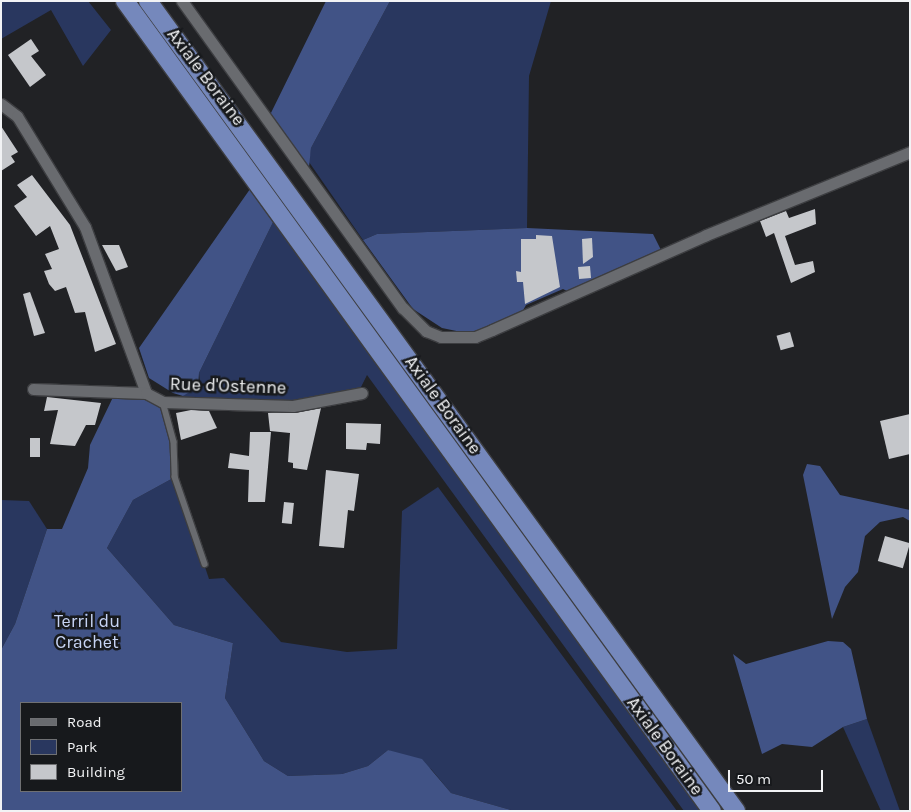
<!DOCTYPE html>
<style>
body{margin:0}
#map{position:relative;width:911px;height:812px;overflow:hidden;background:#212225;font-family:Karla,sans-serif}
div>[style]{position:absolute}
.green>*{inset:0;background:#29375f}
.forest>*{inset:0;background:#415386}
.building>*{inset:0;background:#c5c7cb;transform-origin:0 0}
.roads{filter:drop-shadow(1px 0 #3d3e41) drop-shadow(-1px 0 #3d3e41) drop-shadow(0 1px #3d3e41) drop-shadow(0 -1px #3d3e41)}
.service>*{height:5.5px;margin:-2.75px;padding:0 2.75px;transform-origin:2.75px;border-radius:2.75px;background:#696b6f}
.minor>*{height:11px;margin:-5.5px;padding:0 5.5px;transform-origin:5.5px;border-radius:5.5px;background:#696b6f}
.trunk>*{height:18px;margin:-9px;padding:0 9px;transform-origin:9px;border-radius:9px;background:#7588bc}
span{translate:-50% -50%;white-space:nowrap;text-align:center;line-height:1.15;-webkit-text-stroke:5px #17191c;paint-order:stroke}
.street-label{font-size:18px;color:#f2f3f5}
.park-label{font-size:18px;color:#c7d4f4}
.frame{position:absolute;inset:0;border:2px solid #f2f3f5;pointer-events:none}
.legend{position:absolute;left:20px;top:702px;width:162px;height:90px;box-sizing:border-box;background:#17191c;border:1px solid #6f7073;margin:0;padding:6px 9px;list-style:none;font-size:15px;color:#f2f3f5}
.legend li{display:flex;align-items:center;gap:10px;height:25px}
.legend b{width:25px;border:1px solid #6f7073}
.scale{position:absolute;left:728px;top:770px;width:95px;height:22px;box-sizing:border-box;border:2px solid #f2f3f5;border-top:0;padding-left:6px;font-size:15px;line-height:18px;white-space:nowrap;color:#f2f3f5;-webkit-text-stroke:4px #17191c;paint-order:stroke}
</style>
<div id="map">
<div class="green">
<i style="clip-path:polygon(1px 1px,88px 1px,111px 30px,83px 66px,51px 10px,1px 39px)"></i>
<i style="clip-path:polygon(390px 1px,551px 1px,529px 76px,527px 228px,377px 234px,363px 240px,309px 162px,311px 148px)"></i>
<i style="clip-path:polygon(279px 210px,712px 811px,684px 811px,367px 375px,361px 387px,312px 403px,186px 400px,183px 396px,200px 383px,199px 373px)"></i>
<i style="clip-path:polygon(175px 477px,209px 579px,224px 578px,281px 642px,347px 652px,397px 649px,402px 511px,438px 487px,677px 811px,514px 811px,451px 793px,431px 769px,388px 750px,368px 766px,342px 774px,288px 776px,264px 761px,225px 698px,233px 643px,174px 625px,107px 548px,133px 500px)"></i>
<i style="clip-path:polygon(1px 500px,29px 501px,47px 529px,15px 624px,1px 650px)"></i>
<i style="clip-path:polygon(867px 719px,900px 811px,881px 811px,843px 727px)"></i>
</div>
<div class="forest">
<i style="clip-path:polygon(326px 1px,390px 1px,311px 148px,308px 177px,267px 121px)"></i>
<i style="clip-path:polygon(257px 179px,279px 210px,199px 373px,198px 387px,183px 396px,173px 393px,149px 378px,139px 348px)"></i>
<i style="clip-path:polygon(527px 228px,653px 234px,661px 250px,569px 292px,563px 289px,526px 305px,521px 314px,471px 334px,442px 328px,413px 309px,363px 240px,377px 234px)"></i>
<i style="clip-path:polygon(evenodd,115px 393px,163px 402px,174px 442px,175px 477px,133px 500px,107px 548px,174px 625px,233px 643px,225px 698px,264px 761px,288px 776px,342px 774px,368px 766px,388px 750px,422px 759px,451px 793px,514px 811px,1px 811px,1px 650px,15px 624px,47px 529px,62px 529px,88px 468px,90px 445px,115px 393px,21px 703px,181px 703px,181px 791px,21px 791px,21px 703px)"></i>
<i style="clip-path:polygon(807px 464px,820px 466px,840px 495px,910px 510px,910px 521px,903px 517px,880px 522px,865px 536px,858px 572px,845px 587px,832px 619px,803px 475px)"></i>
<i style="clip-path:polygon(828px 641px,843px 642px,851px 649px,867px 719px,843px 727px,812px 747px,782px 744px,762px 754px,733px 654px,746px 664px)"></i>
</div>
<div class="building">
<i style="clip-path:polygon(31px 39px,39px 51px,31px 56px,46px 75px,30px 87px,8px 55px)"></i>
<i style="clip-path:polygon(1px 126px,18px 152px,11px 156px,15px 162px,1px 171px)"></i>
<i style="clip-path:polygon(32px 175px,70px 225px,116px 344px,95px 352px,85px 312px,75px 313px,66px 287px,55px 291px,49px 284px,44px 271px,52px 269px,45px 254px,59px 249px,50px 226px,36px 236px,14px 206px,27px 197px,17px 185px)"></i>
<i style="clip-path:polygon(815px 209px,816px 224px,785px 236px,795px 265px,813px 261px,815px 272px,791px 283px,774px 233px,766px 237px,760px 221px,786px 211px,789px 218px)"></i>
<i style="clip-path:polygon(536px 235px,552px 236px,560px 287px,525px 304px,523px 282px,517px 282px,516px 271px,521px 272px,521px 239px,536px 239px)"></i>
<i style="clip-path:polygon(592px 238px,593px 257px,583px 264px,582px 239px)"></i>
<i style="clip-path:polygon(102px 245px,119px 245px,128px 267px,116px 271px)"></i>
<i style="left:590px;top:266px;width:12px;height:12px;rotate:85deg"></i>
<i style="clip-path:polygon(30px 292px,45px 333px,34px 336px,23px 294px)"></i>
<i style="left:790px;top:332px;width:15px;height:14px;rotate:74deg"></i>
<i style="clip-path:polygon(47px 397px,101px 403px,95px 425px,86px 425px,75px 446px,50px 444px,58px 410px,44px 411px)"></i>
<i style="clip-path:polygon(321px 408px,307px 470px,293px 468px,293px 463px,288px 462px,290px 433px,270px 431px,268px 413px)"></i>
<i style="clip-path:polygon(191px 410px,209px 411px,217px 428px,181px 440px,176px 413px)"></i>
<i style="clip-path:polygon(910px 414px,910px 454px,889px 459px,880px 421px)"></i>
<i style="clip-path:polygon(346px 423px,381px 424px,380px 444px,367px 443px,366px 450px,346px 449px)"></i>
<i style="clip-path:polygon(250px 432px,271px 432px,265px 502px,248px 502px,249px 470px,228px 468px,230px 453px,249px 456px)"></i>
<i style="left:30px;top:438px;width:10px;height:19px"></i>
<i style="clip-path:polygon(326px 470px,359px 474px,354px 511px,348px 510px,344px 548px,319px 546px)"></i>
<i style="left:284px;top:502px;width:10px;height:21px;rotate:6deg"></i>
<i style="left:885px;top:536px;width:26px;height:26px;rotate:16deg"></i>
</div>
<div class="roads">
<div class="service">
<i style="left:163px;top:402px;width:41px;rotate:74.6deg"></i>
<i style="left:174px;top:442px;width:35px;rotate:88deg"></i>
<i style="left:175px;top:477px;width:92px;rotate:71deg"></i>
</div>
<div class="minor">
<i style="left:182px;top:1px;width:378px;rotate:54.3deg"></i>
<i style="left:403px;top:308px;width:33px;rotate:45deg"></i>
<i style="left:426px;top:331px;width:16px;rotate:22deg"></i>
<i style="left:441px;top:337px;width:34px"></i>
<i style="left:475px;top:337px;width:18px;rotate:-22deg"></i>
<i style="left:492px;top:330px;width:234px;rotate:-23.9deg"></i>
<i style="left:706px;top:235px;width:220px;rotate:-22.1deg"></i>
<i style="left:1px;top:104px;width:20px;rotate:37deg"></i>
<i style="left:17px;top:116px;width:130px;rotate:58.5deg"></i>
<i style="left:85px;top:227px;width:177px;rotate:69.8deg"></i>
<i style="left:33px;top:389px;width:113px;rotate:2deg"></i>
<i style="left:146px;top:393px;width:19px;rotate:28deg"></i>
<i style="left:163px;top:402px;width:130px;rotate:1.8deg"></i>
<i style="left:293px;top:406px;width:70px;rotate:-10.7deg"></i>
</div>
<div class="trunk">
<i style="left:125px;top:1px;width:1000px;rotate:54.07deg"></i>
<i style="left:148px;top:1px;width:1001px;rotate:54.02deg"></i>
</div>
</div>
<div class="street-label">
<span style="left:206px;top:77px;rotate:53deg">Axiale Boraine</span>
<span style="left:228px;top:386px;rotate:2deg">Rue d'Ostenne</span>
<span style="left:443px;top:405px;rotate:54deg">Axiale Boraine</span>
<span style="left:665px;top:746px;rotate:54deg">Axiale Boraine</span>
</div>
<div class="park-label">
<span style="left:87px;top:632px">Terril du<br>Crachet</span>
</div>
<div class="frame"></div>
<ul class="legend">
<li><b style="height:6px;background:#696b6f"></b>Road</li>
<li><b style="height:14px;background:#29375f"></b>Park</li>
<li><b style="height:14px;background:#c5c7cb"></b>Building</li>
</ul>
<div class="scale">50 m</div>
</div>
